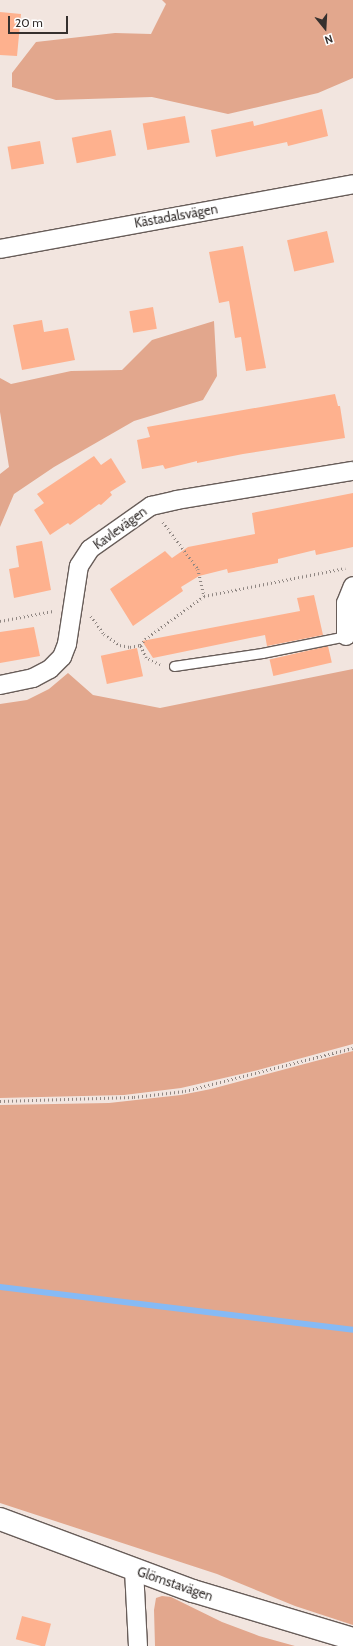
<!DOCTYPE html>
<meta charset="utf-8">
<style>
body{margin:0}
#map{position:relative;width:353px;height:1646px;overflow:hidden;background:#f2e5df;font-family:Cabin,sans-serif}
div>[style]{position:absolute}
.green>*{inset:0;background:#e2a78d}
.stream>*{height:6px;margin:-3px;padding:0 3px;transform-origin:3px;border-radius:3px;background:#86baf5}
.building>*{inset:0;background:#feb18e;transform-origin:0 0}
.path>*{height:2.5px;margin-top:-1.25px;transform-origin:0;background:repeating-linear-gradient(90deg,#908783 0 1px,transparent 0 4px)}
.roads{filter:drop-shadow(1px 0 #685d59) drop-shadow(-1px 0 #685d59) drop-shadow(0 1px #685d59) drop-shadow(0 -1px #685d59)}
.lane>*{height:9px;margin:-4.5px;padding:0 4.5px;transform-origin:4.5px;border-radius:4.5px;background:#fff}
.street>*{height:18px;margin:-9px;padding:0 9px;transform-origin:9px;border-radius:9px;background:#fff}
.secondary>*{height:22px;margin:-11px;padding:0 11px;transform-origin:11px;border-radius:11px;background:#fff}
span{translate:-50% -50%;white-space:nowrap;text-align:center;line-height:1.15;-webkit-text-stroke:3px #fff;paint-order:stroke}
.street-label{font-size:13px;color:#35302e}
.north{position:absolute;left:305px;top:8px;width:40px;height:40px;-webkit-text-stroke:3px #fff;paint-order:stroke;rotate:162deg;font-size:11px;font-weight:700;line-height:16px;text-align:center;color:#35302e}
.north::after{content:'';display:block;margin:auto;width:14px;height:18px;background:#35302e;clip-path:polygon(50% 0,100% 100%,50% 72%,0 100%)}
.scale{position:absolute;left:8px;top:16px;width:60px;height:18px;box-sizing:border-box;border:2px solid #35302e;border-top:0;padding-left:5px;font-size:12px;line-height:14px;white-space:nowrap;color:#35302e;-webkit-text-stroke:3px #fff;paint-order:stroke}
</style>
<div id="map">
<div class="green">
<i style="clip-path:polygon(162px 0,353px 0,353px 78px,318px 93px,228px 114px,152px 97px,56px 100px,12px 87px,12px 73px,36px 42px,115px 33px,151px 34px,166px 4px)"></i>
<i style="clip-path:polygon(214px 321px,217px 376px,203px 400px,134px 421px,54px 467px,14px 494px,0 527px,0 474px,9px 467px,0 412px,0 378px,11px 384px,71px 371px,122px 370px,152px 340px)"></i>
<i style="clip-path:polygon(353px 669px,353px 1044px,258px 1070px,181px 1088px,124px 1095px,0 1098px,0 704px,27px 700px,49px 689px,68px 673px,93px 695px,160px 708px)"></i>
<i style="clip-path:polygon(353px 1051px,353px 1625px,295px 1606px,217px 1574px,0 1503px,0 1105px,109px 1103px,181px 1095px,211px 1089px)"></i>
<i style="clip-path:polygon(162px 1596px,171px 1597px,222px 1622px,259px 1636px,295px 1646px,155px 1646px,154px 1610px,156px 1598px)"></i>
</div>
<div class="stream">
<i style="left:0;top:1287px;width:356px;rotate:6.9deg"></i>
</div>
<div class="building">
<i style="clip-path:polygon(0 12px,21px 14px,17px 56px,0 55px)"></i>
<i style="clip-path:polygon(322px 109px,328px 136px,288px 146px,287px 142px,216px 157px,211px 130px,253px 121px,254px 126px)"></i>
<i style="left:185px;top:116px;width:27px;height:43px;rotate:80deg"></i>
<i style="left:111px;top:130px;width:26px;height:40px;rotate:79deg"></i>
<i style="left:40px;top:141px;width:23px;height:33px;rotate:80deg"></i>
<i style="left:327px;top:231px;width:32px;height:41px;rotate:77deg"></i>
<i style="clip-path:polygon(243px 246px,266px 368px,246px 371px,241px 337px,235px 338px,229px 301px,219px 303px,209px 252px)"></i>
<i style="left:153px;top:307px;width:22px;height:24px;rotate:80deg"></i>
<i style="clip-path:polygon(42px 320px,44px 332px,68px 328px,75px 360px,22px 370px,13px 325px)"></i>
<i style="clip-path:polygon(335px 394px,338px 406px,340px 406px,345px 438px,243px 454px,197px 463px,197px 461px,165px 469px,163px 465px,142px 469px,137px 440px,150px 437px,147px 427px)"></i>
<i style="clip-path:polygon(94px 456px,101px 465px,111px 458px,126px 482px,110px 492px,112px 495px,101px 505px,99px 504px,70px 525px,68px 523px,50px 535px,34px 510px,44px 503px,37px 494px)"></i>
<i style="clip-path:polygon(353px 493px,353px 547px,316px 555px,315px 550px,278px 559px,278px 563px,228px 573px,227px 569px,199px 576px,181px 587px,183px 591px,133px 626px,110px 589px,165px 551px,172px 558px,188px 547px,255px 534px,252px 513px)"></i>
<i style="clip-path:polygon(42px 541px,51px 590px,14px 598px,9px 569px,19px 567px,16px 546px)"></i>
<i style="clip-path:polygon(314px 595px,323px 635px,267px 646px,265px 635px,153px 658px,142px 641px,300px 611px,297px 598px)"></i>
<i style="clip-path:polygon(34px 627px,40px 656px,0 663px,0 632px)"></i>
<i style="left:328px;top:646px;width:17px;height:60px;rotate:77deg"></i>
<i style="left:137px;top:648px;width:29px;height:37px;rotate:78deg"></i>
<i style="left:22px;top:1616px;width:30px;height:24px;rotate:15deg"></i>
</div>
<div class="path">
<i style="left:163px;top:522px;width:59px;rotate:53.3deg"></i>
<i style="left:198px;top:569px;width:28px;rotate:77deg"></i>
<i style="left:91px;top:616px;width:22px;rotate:54deg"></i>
<i style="left:104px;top:634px;width:19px;rotate:35deg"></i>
<i style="left:120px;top:645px;width:10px;rotate:11deg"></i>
<i style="left:130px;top:647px;width:10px;rotate:-11deg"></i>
<i style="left:0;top:621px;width:54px;rotate:-10.7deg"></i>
<i style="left:160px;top:665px;width:16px;rotate:-153deg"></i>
<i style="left:146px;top:658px;width:14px;rotate:-115deg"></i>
<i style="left:140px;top:645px;width:8px;rotate:-50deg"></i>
<i style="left:145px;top:639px;width:73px;rotate:-36.1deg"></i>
<i style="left:204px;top:596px;width:144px;rotate:-11.2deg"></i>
<i style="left:0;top:1101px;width:134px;rotate:-1.7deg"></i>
<i style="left:134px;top:1097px;width:51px;rotate:-6.7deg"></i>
<i style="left:185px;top:1091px;width:173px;rotate:-14.4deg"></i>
</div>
<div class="roads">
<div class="lane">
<i style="left:174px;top:666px;width:89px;rotate:-8.4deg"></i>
<i style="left:262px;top:653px;width:86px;rotate:-11.4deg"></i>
</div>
<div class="street">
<i style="left:0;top:249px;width:359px;rotate:-10.4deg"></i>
<i style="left:346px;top:636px;width:33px;rotate:-90deg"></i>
<i style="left:346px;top:603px;width:18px;rotate:-68deg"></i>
<i style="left:0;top:685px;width:34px;rotate:-12deg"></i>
<i style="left:33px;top:678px;width:19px;rotate:-28deg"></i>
<i style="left:50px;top:669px;width:17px;rotate:-45deg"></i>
<i style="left:62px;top:657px;width:14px;rotate:-69deg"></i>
<i style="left:67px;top:644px;width:79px;rotate:-81.3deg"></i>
<i style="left:79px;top:566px;width:20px;rotate:-57deg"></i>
<i style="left:90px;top:549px;width:75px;rotate:-35.2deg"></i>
<i style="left:151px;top:506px;width:27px;rotate:-13deg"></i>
<i style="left:177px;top:500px;width:178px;rotate:-9.4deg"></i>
<i style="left:134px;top:1570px;width:76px;rotate:87deg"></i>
</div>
<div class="secondary">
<i style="left:0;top:1519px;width:206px;rotate:20.5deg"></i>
<i style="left:193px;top:1591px;width:167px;rotate:16.7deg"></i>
</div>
</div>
<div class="street-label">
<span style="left:176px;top:216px;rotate:-10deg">Kästadalsvägen</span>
<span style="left:120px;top:528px;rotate:-36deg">Kavlevägen</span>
<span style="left:175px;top:1584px;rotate:19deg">Glömstavägen</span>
</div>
<div class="north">N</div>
<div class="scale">20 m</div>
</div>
